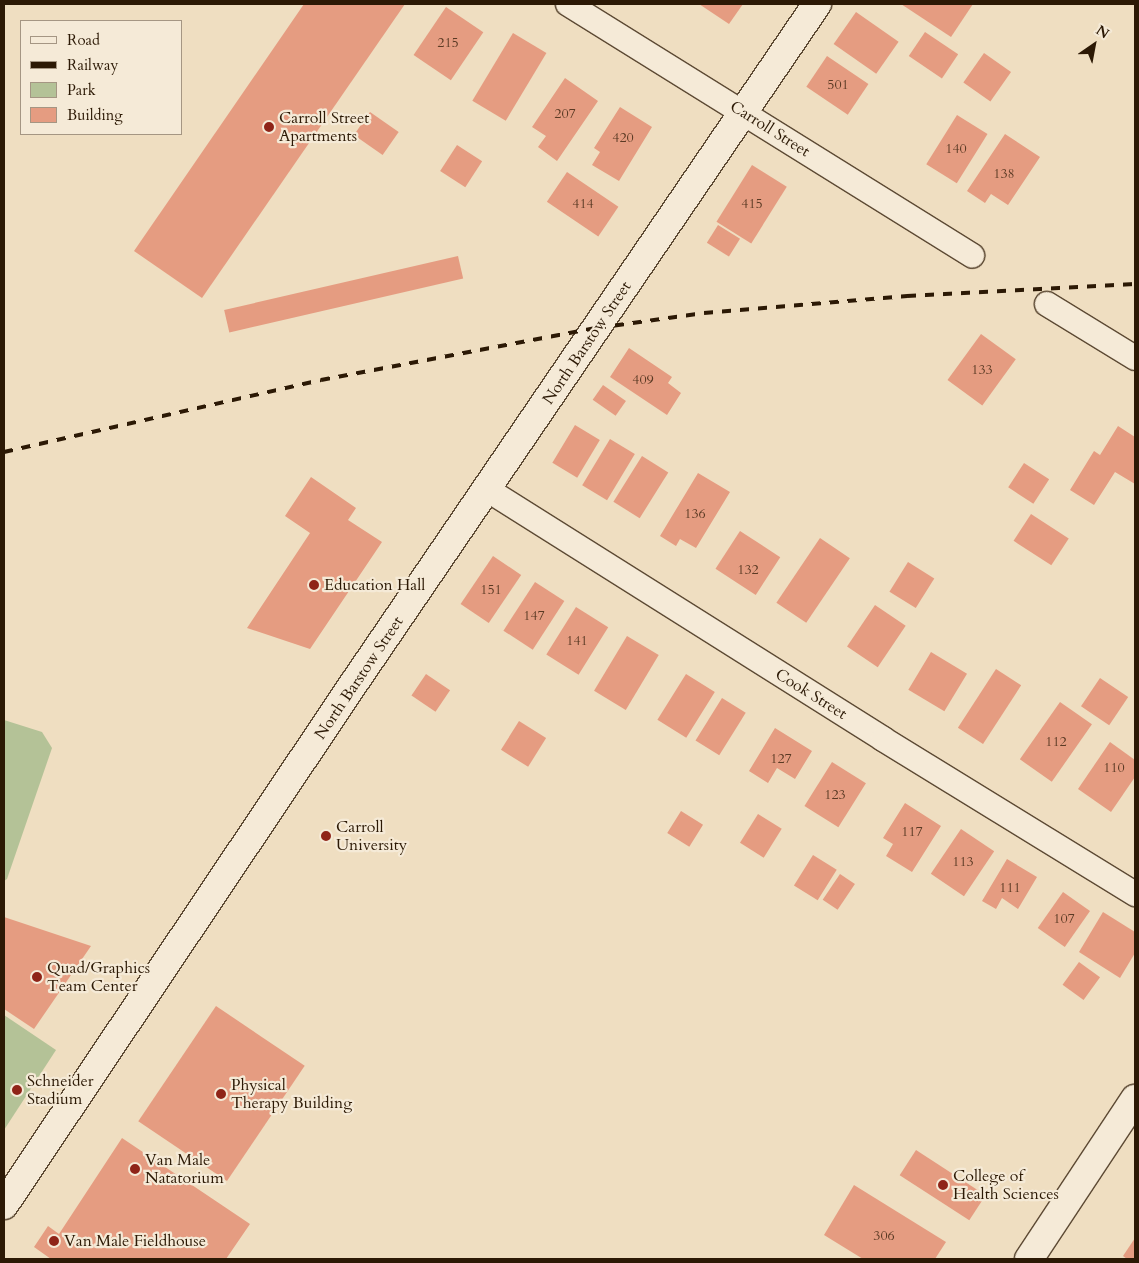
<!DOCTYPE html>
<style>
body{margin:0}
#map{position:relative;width:1139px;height:1263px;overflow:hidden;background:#efdec1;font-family:Cardo,serif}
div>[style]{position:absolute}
.green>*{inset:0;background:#b4c297}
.building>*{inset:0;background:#e59c81;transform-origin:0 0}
.roads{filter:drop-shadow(1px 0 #5d4a34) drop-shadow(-1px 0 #5d4a34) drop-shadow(0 1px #5d4a34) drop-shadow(0 -1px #5d4a34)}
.minor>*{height:24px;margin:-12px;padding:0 12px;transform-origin:12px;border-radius:12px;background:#f5ead7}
.tertiary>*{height:28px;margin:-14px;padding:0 14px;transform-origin:14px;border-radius:14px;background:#f5ead7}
.secondary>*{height:28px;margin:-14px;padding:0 14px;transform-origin:14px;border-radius:14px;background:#f5ead7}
.rail>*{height:4px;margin-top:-2px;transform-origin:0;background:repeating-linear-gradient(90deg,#2c1905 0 9px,transparent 0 18px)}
.dots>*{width:14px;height:14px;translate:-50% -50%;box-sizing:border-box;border:2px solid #f5ead7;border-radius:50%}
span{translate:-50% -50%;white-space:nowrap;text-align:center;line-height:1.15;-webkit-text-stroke:4.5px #f5ead7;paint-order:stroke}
.number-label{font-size:14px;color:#5a3a24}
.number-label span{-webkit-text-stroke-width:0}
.poi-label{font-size:16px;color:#2c1905}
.left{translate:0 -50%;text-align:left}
.street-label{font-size:16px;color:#2c1905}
.frame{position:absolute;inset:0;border:5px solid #2c1905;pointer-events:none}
.legend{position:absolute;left:20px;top:20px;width:162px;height:115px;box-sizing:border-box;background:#f5ead7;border:1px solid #a59683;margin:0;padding:6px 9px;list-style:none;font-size:15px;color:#2c1905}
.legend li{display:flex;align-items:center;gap:10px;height:25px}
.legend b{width:25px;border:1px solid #a59683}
.north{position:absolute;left:1069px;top:20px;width:50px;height:50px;-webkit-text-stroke:4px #f5ead7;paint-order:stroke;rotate:33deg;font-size:14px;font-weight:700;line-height:20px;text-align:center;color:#2c1905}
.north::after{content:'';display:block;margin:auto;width:18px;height:22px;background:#2c1905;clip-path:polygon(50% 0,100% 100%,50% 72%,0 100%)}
</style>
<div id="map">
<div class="green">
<i style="clip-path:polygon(4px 720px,42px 732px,52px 748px,7px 879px,4px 881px)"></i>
<i style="clip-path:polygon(4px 1015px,56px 1050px,4px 1130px)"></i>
</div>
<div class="building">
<i style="clip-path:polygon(304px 4px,405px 4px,202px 298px,134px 251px)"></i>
<i style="clip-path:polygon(699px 4px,743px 4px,729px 24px)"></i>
<i style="clip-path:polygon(901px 4px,973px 4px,951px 37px)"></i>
<i style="left:446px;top:7px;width:45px;height:58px;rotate:34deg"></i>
<i style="left:856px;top:12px;width:52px;height:39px;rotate:35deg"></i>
<i style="left:925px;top:32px;width:40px;height:29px;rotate:34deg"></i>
<i style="left:513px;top:33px;width:39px;height:79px;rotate:31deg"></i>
<i style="left:984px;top:53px;width:33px;height:36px;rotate:35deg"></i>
<i style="left:827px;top:56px;width:50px;height:37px;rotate:34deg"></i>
<i style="clip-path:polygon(565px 78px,598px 101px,557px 161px,538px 147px,546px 136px,532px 127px)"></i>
<i style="clip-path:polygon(620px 107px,652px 127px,619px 181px,592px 165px,600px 152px,594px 148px)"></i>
<i style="left:370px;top:112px;width:35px;height:28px;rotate:35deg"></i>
<i style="left:957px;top:115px;width:36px;height:58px;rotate:32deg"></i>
<i style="clip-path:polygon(1005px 134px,1040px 157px,1008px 205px,991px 194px,985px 203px,967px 191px)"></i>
<i style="left:457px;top:145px;width:30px;height:31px;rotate:33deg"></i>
<i style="left:752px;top:165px;width:41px;height:67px;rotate:32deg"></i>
<i style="left:567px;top:172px;width:62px;height:36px;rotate:34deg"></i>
<i style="left:718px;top:225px;width:26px;height:21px;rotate:32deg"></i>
<i style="left:458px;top:256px;width:23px;height:240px;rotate:77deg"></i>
<i style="left:981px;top:334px;width:43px;height:57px;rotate:36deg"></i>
<i style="clip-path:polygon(629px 348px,672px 377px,668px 383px,681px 393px,667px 415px,610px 377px)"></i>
<i style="left:603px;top:385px;width:28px;height:18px;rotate:35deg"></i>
<i style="left:575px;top:425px;width:29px;height:44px;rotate:31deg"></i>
<i style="clip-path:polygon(1118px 426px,1135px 437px,1135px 484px,1115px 472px,1094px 505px,1070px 490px,1094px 451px,1100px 455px)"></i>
<i style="left:610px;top:439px;width:29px;height:54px;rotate:31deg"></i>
<i style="left:642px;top:456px;width:31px;height:54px;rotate:32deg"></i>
<i style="left:1024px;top:463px;width:30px;height:29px;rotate:33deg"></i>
<i style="clip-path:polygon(698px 473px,730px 492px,696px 548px,680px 539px,676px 546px,660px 536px)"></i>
<i style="clip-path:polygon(311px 477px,356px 508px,348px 520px,382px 542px,310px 649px,247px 628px,310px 533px,285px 516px)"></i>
<i style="left:1031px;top:514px;width:45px;height:32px;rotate:33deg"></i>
<i style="left:740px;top:531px;width:48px;height:45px;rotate:33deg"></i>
<i style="left:820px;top:538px;width:36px;height:78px;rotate:34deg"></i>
<i style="left:493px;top:556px;width:34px;height:58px;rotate:34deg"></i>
<i style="left:908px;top:562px;width:31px;height:35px;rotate:32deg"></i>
<i style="left:535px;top:582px;width:35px;height:58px;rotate:33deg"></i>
<i style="left:875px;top:605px;width:37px;height:50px;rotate:34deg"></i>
<i style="left:576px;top:607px;width:38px;height:56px;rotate:32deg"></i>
<i style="left:627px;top:636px;width:37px;height:64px;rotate:31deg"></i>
<i style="left:931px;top:652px;width:42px;height:44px;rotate:31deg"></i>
<i style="left:996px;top:669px;width:30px;height:70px;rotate:33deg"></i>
<i style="left:426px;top:674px;width:29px;height:26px;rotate:34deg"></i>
<i style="left:686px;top:674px;width:34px;height:54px;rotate:32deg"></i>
<i style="left:1100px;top:678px;width:34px;height:34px;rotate:34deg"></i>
<i style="left:722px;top:698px;width:28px;height:50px;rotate:32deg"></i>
<i style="left:1060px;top:702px;width:39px;height:70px;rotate:35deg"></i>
<i style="left:519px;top:721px;width:32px;height:34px;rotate:32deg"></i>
<i style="clip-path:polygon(775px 728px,812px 751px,795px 779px,777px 768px,768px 783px,749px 771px)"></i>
<i style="clip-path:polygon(1110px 742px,1135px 760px,1135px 777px,1111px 812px,1078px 789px)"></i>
<i style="left:832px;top:762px;width:40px;height:52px;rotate:32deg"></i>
<i style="clip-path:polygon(905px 803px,941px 826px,912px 872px,886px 856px,893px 844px,883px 838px)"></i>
<i style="left:681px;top:811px;width:26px;height:26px;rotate:32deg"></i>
<i style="left:758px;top:814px;width:28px;height:34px;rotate:32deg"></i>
<i style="left:961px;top:829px;width:40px;height:54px;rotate:34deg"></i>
<i style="left:813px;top:855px;width:28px;height:36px;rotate:32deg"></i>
<i style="clip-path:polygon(1007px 859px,1037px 877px,1018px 909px,1002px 898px,996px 909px,982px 901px)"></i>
<i style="left:840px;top:874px;width:18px;height:31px;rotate:34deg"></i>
<i style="left:1063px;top:892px;width:33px;height:44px;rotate:35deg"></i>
<i style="clip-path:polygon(1103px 912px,1135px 932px,1135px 953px,1120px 978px,1079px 952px)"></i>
<i style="clip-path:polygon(4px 917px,91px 946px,34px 1029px,4px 1009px)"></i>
<i style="left:1079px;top:962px;width:26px;height:28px;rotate:36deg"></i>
<i style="left:216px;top:1006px;width:107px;height:139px;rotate:34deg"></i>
<i style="clip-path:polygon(122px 1138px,250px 1224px,226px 1259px,51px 1259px,34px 1247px,48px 1226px,59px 1234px)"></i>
<i style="left:916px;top:1150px;width:83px;height:30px;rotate:33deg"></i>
<i style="clip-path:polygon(854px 1185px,946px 1242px,935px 1259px,863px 1259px,824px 1235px)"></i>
<i style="clip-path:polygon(1135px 1238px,1135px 1259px,1127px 1259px,1123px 1256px)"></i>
</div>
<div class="roads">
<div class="minor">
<i style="left:568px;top:4px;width:476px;rotate:31.9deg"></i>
<i style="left:1047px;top:304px;width:103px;rotate:31.5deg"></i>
<i style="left:488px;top:490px;width:467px;rotate:32.2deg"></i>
<i style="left:883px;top:739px;width:296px;rotate:31.6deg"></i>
</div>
<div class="tertiary">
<i style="left:4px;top:1205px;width:628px;rotate:-56.16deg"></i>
<i style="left:354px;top:683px;width:822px;rotate:-55.71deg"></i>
</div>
<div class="secondary">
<i style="left:1029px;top:1259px;width:192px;rotate:-56.5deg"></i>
</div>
</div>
<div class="rail">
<i style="left:4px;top:452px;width:325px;rotate:-12.8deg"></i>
<i style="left:321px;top:380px;width:281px;rotate:-10.7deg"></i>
<i style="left:597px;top:328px;width:108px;rotate:-8deg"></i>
<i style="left:704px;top:313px;width:204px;rotate:-4.8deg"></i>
<i style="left:907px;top:296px;width:228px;rotate:-3deg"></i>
</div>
<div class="dots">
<i style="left:269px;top:127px;background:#8f2418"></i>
<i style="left:314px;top:585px;background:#8f2418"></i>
<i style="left:326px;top:836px;background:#8f2418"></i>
<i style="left:37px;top:977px;background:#8f2418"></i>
<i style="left:17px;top:1090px;background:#8f2418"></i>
<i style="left:221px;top:1094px;background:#8f2418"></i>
<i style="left:135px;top:1169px;background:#8f2418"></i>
<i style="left:943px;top:1185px;background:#8f2418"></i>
<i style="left:54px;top:1241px;background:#8f2418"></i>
</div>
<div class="number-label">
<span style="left:448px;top:43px">215</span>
<span style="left:838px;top:85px">501</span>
<span style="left:565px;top:114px">207</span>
<span style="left:623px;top:138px">420</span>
<span style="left:956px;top:149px">140</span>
<span style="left:1004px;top:174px">138</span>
<span style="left:583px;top:204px">414</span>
<span style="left:752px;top:204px">415</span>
<span style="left:982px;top:370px">133</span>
<span style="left:643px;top:380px">409</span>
<span style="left:695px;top:514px">136</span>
<span style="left:748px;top:570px">132</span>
<span style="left:491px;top:590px">151</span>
<span style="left:534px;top:616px">147</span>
<span style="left:577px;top:641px">141</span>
<span style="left:1056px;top:742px">112</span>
<span style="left:781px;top:759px">127</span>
<span style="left:1114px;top:768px">110</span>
<span style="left:835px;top:795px">123</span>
<span style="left:912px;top:832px">117</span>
<span style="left:963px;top:862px">113</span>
<span style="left:1010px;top:888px">111</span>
<span style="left:1064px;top:919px">107</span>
<span style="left:884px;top:1236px">306</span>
</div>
<div class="poi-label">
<span class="left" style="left:279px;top:127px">Carroll Street<br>Apartments</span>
<span class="left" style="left:324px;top:585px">Education Hall</span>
<span class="left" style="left:336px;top:836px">Carroll<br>University</span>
<span class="left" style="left:47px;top:977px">Quad/Graphics<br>Team Center</span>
<span class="left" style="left:27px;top:1090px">Schneider<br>Stadium</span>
<span class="left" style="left:231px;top:1094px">Physical<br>Therapy Building</span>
<span class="left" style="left:145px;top:1169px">Van Male<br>Natatorium</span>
<span class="left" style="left:953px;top:1185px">College of<br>Health Sciences</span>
<span class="left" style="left:64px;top:1241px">Van Male Fieldhouse</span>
</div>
<div class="street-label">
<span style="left:770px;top:129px;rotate:32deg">Carroll Street</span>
<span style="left:587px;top:343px;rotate:-56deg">North Barstow Street</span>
<span style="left:359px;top:678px;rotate:-56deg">North Barstow Street</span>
<span style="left:811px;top:694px;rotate:32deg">Cook Street</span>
</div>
<div class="frame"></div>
<ul class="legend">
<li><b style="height:6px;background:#f5ead7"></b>Road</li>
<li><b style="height:6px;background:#2c1905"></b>Railway</li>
<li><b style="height:14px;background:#b4c297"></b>Park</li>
<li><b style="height:14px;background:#e59c81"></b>Building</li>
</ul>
<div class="north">N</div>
</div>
